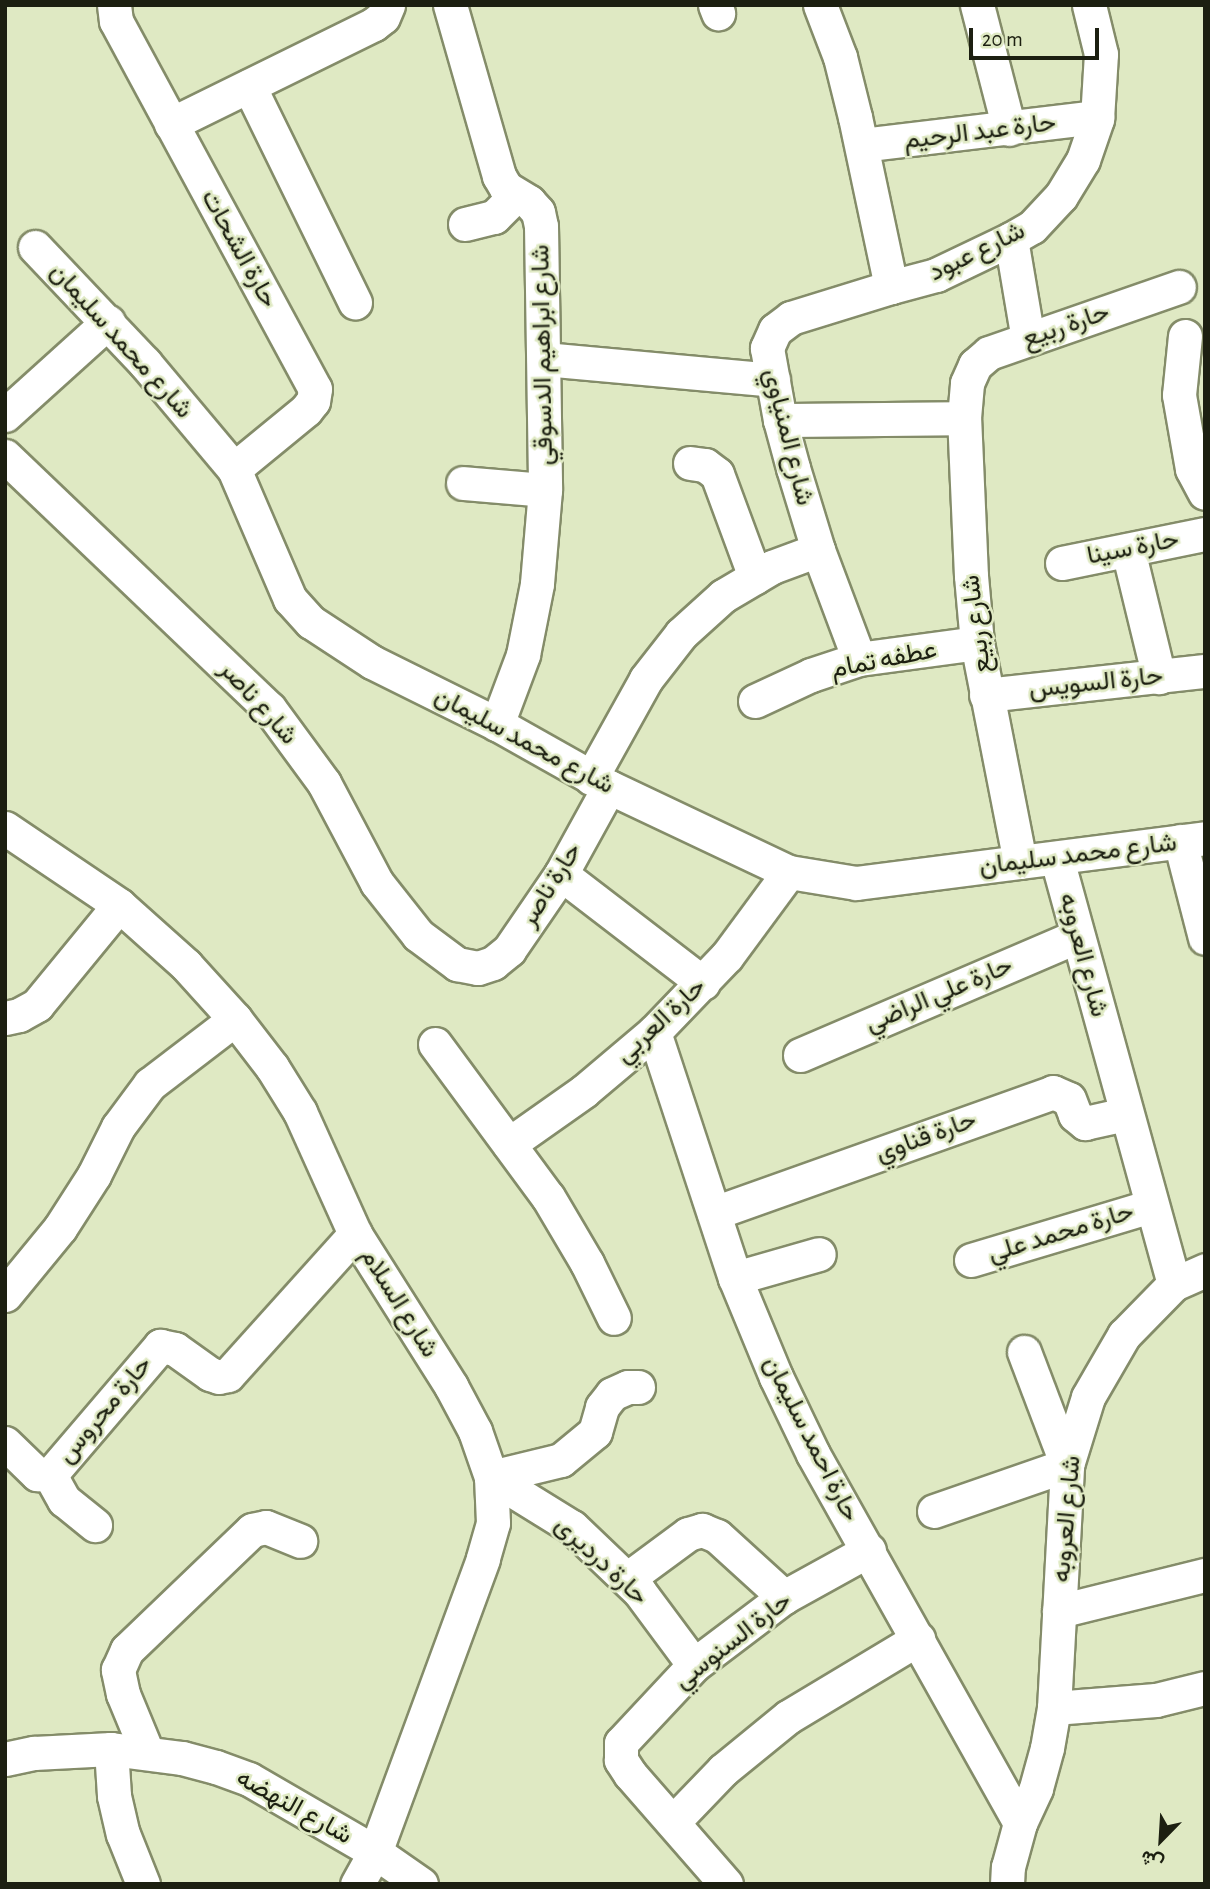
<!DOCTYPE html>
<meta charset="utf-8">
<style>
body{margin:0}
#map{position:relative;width:1210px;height:1889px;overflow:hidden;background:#dfe9c3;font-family:"Alegreya Sans",Vazirmatn,sans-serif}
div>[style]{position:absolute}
.roads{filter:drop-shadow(2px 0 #848c69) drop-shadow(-2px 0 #848c69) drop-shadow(0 2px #848c69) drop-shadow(0 -2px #848c69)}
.street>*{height:33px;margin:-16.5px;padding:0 16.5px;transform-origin:16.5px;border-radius:16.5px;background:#fff}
span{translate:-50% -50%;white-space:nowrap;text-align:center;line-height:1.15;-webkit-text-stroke:5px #dfe9c3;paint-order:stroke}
.street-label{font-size:26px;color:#1c1f11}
.frame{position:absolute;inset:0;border:7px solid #1c1f11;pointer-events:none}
.north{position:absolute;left:1126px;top:1805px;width:70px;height:70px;-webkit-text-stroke:5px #dfe9c3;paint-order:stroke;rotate:204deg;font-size:19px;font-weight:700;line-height:28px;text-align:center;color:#1c1f11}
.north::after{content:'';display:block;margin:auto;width:24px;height:32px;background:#1c1f11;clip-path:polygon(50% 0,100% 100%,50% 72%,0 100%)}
.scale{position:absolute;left:969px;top:28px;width:130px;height:32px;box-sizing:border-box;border:4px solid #1c1f11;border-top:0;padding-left:9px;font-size:21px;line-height:24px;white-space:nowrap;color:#1c1f11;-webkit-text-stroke:5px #dfe9c3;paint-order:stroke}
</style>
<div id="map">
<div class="roads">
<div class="street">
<i style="left:114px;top:5px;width:16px;rotate:83deg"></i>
<i style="left:116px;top:21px;width:418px;rotate:61.6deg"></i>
<i style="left:315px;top:389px;width:12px;rotate:99deg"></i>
<i style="left:313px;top:401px;width:11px;rotate:128deg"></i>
<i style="left:306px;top:410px;width:93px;rotate:140.7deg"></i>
<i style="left:450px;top:5px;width:178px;rotate:74deg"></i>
<i style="left:499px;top:176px;width:14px;rotate:60deg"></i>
<i style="left:506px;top:188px;width:27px;rotate:31deg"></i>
<i style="left:529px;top:202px;width:13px;rotate:48deg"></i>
<i style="left:538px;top:212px;width:14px;rotate:78deg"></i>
<i style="left:541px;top:226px;width:264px;rotate:89.1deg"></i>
<i style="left:545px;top:490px;width:94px;rotate:94.9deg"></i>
<i style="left:537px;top:584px;width:72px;rotate:101.2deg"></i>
<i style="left:523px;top:655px;width:74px;rotate:110.6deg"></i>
<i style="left:715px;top:5px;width:9px;rotate:69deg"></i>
<i style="left:820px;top:5px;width:56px;rotate:69deg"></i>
<i style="left:840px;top:57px;width:62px;rotate:76deg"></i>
<i style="left:855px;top:117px;width:174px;rotate:78deg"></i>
<i style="left:891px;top:287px;width:105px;rotate:162.8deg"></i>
<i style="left:791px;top:318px;width:20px;rotate:143deg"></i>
<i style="left:775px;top:330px;width:20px;rotate:114deg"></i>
<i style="left:767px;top:348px;width:73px;rotate:79.8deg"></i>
<i style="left:780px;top:420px;width:50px;rotate:74.8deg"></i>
<i style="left:793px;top:468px;width:86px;rotate:73deg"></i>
<i style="left:818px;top:550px;width:116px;rotate:69.4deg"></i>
<i style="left:977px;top:5px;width:128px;rotate:75.5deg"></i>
<i style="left:249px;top:86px;width:241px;rotate:63.9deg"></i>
<i style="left:171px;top:124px;width:226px;rotate:-26.2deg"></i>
<i style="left:374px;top:24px;width:11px;rotate:-38deg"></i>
<i style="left:383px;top:17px;width:13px;rotate:-67deg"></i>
<i style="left:862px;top:145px;width:237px;rotate:-6.8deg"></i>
<i style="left:465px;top:224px;width:30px;rotate:-14deg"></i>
<i style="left:494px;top:217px;width:30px;rotate:-45deg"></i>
<i style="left:1011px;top:239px;width:101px;rotate:80.4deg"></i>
<i style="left:35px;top:247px;width:160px;rotate:46.5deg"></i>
<i style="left:145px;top:363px;width:138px;rotate:50deg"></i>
<i style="left:234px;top:469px;width:142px;rotate:66.7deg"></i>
<i style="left:290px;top:599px;width:31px;rotate:48deg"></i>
<i style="left:311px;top:622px;width:73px;rotate:33.3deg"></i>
<i style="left:372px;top:662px;width:140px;rotate:26.4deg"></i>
<i style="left:497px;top:724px;width:129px;rotate:29.4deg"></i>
<i style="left:609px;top:787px;width:199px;rotate:25.3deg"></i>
<i style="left:789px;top:872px;width:68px;rotate:9.3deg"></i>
<i style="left:856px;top:883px;width:352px;rotate:-7.3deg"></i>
<i style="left:891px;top:287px;width:47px;rotate:-14.9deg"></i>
<i style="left:936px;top:275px;width:83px;rotate:-25.6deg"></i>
<i style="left:1011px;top:239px;width:24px;rotate:-30deg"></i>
<i style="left:1032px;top:227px;width:42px;rotate:-46.9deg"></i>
<i style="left:1061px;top:196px;width:42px;rotate:-58.6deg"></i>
<i style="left:1083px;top:160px;width:43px;rotate:-71.1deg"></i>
<i style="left:1097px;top:119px;width:65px;rotate:-86.5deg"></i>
<i style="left:1101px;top:54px;width:50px;rotate:-103.8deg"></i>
<i style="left:1185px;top:336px;width:59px;rotate:95.8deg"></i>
<i style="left:1179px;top:395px;width:75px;rotate:80deg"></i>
<i style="left:1192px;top:469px;width:27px;rotate:62deg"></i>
<i style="left:544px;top:359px;width:230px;rotate:5.2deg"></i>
<i style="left:5px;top:415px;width:139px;rotate:-42.1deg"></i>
<i style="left:780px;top:420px;width:184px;rotate:-0.6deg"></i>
<i style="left:5px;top:456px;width:365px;rotate:43.7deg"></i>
<i style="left:269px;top:708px;width:93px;rotate:53.7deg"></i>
<i style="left:324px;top:783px;width:113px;rotate:62.1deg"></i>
<i style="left:377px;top:883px;width:66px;rotate:51.7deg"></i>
<i style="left:418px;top:935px;width:49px;rotate:36.6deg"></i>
<i style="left:457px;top:964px;width:21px;rotate:11deg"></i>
<i style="left:478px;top:968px;width:16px;rotate:-18deg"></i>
<i style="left:493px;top:963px;width:21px;rotate:-39deg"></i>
<i style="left:509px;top:950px;width:92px;rotate:-55.6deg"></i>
<i style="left:561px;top:874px;width:99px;rotate:-61.1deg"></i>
<i style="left:690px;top:463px;width:15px;rotate:8deg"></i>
<i style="left:705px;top:465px;width:15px;rotate:37deg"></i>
<i style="left:717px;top:474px;width:110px;rotate:69.7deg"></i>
<i style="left:463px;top:483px;width:82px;rotate:4.9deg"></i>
<i style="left:1128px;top:550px;width:131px;rotate:76.3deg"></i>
<i style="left:1062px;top:563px;width:146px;rotate:-11.5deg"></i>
<i style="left:986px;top:695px;width:220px;rotate:-6.3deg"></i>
<i style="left:755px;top:701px;width:62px;rotate:-24.9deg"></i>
<i style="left:811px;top:675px;width:51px;rotate:-18.4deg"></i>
<i style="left:859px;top:659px;width:119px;rotate:-7.7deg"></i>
<i style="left:591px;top:778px;width:113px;rotate:-60.9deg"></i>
<i style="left:646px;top:679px;width:57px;rotate:-52.1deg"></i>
<i style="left:681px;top:634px;width:57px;rotate:-42.1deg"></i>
<i style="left:723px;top:596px;width:57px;rotate:-30.6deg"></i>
<i style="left:772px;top:567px;width:49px;rotate:-20.3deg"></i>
<i style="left:5px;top:828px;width:138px;rotate:34deg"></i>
<i style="left:119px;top:905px;width:90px;rotate:41.8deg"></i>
<i style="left:186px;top:965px;width:73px;rotate:47.8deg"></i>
<i style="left:235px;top:1019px;width:61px;rotate:52.4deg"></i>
<i style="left:272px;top:1067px;width:53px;rotate:58.1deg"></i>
<i style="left:300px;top:1112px;width:134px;rotate:65.7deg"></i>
<i style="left:355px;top:1234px;width:180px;rotate:57.7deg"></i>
<i style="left:451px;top:1386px;width:51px;rotate:61.9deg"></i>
<i style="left:475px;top:1431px;width:49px;rotate:70.8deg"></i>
<i style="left:491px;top:1477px;width:46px;rotate:87.5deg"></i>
<i style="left:493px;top:1523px;width:37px;rotate:106deg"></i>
<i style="left:483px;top:1559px;width:312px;rotate:110.2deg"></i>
<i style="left:375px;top:1852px;width:37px;rotate:119deg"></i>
<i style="left:1180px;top:841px;width:100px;rotate:75.5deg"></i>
<i style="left:1020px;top:862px;width:223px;rotate:-101.1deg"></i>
<i style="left:977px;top:643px;width:67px;rotate:-95.1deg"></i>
<i style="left:971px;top:576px;width:158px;rotate:-92.5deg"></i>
<i style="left:964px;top:418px;width:35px;rotate:-85deg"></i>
<i style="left:967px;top:383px;width:20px;rotate:-66deg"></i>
<i style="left:975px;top:365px;width:18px;rotate:-41deg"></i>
<i style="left:989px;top:353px;width:201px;rotate:-19.2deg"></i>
<i style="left:561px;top:874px;width:179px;rotate:37.5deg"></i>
<i style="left:5px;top:1018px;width:14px;rotate:-12deg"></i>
<i style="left:19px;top:1015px;width:21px;rotate:-29deg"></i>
<i style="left:37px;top:1005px;width:129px;rotate:-50.6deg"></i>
<i style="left:654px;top:1032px;width:259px;rotate:71.8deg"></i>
<i style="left:735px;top:1278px;width:107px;rotate:67.5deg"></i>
<i style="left:776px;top:1377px;width:85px;rotate:64.3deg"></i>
<i style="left:813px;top:1454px;width:423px;rotate:60.7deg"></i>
<i style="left:435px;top:1044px;width:190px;rotate:53.6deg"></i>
<i style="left:548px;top:1197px;width:77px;rotate:59.4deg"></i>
<i style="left:587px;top:1263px;width:61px;rotate:63.9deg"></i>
<i style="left:800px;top:1055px;width:302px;rotate:-23.2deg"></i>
<i style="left:509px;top:1144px;width:92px;rotate:-35.2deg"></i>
<i style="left:584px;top:1091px;width:92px;rotate:-40.1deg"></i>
<i style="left:654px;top:1032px;width:105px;rotate:-46.2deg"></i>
<i style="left:727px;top:956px;width:104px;rotate:-53.6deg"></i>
<i style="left:714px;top:1213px;width:360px;rotate:-19.6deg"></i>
<i style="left:1053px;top:1092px;width:17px;rotate:24deg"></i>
<i style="left:1069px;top:1099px;width:17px;rotate:69deg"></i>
<i style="left:1075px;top:1115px;width:13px;rotate:39deg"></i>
<i style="left:1085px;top:1123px;width:42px;rotate:-12.4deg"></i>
<i style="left:971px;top:1260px;width:188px;rotate:-16.7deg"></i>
<i style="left:735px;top:1278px;width:87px;rotate:-15.9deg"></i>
<i style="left:1174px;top:1284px;width:34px;rotate:-24deg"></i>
<i style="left:5px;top:1295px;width:87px;rotate:-50.6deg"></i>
<i style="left:60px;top:1228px;width:63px;rotate:-57.3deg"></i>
<i style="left:94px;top:1175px;width:54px;rotate:-63.4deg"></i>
<i style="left:118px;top:1127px;width:54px;rotate:-53.3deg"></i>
<i style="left:150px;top:1084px;width:107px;rotate:-37.4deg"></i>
<i style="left:5px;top:1443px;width:45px;rotate:44.1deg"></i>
<i style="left:37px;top:1474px;width:13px;rotate:4deg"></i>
<i style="left:50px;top:1475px;width:170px;rotate:-49.5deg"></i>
<i style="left:160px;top:1346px;width:15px;rotate:11deg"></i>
<i style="left:175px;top:1349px;width:43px;rotate:35.5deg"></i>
<i style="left:210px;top:1374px;width:9px;rotate:18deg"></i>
<i style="left:219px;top:1377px;width:9px;rotate:-13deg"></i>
<i style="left:228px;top:1375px;width:190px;rotate:-48deg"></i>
<i style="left:50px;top:1475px;width:29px;rotate:61deg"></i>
<i style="left:64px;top:1500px;width:40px;rotate:39deg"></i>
<i style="left:491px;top:1477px;width:95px;rotate:31.7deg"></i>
<i style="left:572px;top:1527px;width:93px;rotate:43.7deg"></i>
<i style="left:639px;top:1591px;width:92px;rotate:53.4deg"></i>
<i style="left:491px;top:1477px;width:72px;rotate:-13.7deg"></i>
<i style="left:561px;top:1460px;width:44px;rotate:-39.5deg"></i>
<i style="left:595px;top:1432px;width:26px;rotate:-74deg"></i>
<i style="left:602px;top:1407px;width:16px;rotate:-52deg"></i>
<i style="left:612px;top:1394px;width:17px;rotate:-24deg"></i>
<i style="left:628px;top:1387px;width:10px"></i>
<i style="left:934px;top:1511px;width:141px;rotate:-19.1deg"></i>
<i style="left:1067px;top:1465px;width:121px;rotate:-110.8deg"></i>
<i style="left:627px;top:1579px;width:76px;rotate:-36.4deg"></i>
<i style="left:688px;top:1534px;width:15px;rotate:-16deg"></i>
<i style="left:702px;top:1530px;width:16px;rotate:22deg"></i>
<i style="left:717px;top:1536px;width:91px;rotate:42.3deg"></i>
<i style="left:1059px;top:1611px;width:150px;rotate:-13.9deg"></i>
<i style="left:1054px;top:1708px;width:102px;rotate:-4.5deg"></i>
<i style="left:1156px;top:1700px;width:50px;rotate:-13.8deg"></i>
<i style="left:111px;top:1749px;width:47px;rotate:86.3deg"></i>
<i style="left:114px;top:1796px;width:39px;rotate:77deg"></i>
<i style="left:123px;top:1834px;width:54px;rotate:68.2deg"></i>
<i style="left:147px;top:1752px;width:63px;rotate:-112.5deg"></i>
<i style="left:123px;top:1694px;width:25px;rotate:-102deg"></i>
<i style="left:118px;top:1670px;width:22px;rotate:-66deg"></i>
<i style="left:127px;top:1650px;width:173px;rotate:-43.8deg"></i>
<i style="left:252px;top:1530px;width:14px;rotate:-12deg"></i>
<i style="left:266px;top:1527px;width:37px;rotate:22deg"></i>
<i style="left:5px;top:1759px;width:30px;rotate:-12deg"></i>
<i style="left:34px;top:1753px;width:77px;rotate:-3deg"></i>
<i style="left:111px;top:1749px;width:72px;rotate:7.2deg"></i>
<i style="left:182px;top:1758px;width:35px;rotate:15deg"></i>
<i style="left:216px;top:1767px;width:35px;rotate:20deg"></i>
<i style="left:249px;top:1779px;width:146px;rotate:30.1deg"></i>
<i style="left:375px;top:1852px;width:56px;rotate:34.8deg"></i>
<i style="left:673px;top:1822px;width:72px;rotate:-46.1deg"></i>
<i style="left:723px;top:1770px;width:84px;rotate:-39.2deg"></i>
<i style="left:788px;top:1717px;width:152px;rotate:-31deg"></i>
<i style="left:726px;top:1884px;width:146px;rotate:-131.1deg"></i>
<i style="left:630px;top:1774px;width:17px;rotate:-123deg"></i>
<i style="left:621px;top:1760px;width:17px;rotate:-90deg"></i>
<i style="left:621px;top:1743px;width:107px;rotate:-46.9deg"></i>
<i style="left:694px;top:1665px;width:113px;rotate:-37.1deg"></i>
<i style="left:784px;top:1597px;width:97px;rotate:-28.9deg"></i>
<i style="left:1007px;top:1884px;width:17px;rotate:-87deg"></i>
<i style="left:1008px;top:1867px;width:46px;rotate:-74.7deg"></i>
<i style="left:1020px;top:1823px;width:38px;rotate:-65deg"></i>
<i style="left:1036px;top:1788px;width:41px;rotate:-74.6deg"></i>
<i style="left:1047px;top:1748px;width:41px;rotate:-80.1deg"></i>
<i style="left:1054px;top:1708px;width:243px;rotate:-86.9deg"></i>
<i style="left:1067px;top:1465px;width:71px;rotate:-72.8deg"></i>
<i style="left:1088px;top:1397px;width:72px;rotate:-59.9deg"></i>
<i style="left:1124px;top:1335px;width:71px;rotate:-45.6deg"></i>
<i style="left:1174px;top:1284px;width:442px;rotate:-105.4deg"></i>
</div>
</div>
<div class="street-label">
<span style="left:980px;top:132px;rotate:-7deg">حارة عبد الرحيم</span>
<span style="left:239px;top:249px;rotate:61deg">حارة الشحات</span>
<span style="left:977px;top:252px;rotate:-26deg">شارع عبود</span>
<span style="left:1066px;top:326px;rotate:-19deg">حارة ربيع</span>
<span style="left:121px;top:341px;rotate:48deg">شارع محمد سليمان</span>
<span style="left:543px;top:355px;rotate:-91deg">شارع ابراهيم الدسوقي</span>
<span style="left:788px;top:437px;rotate:76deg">شارع المنياوي</span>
<span style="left:1133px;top:548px;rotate:-11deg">حارة سينا</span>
<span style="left:977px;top:624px;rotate:-97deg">شارع ربيع</span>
<span style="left:884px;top:660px;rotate:-11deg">عطفه تمام</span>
<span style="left:1096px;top:683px;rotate:-6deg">حارة السويس</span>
<span style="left:258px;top:703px;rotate:48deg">شارع ناصر</span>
<span style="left:524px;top:741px;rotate:28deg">شارع محمد سليمان</span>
<span style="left:1078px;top:855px;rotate:-7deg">شارع محمد سليمان</span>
<span style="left:551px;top:885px;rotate:-58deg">حارة ناصر</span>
<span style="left:1083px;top:955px;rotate:75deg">شارع العروبه</span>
<span style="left:939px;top:995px;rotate:-23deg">حارة علي الراضي</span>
<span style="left:661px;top:1021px;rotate:-43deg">حارة العربي</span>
<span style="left:926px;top:1137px;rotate:-20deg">حارة قناوي</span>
<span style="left:1061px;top:1233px;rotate:-17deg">حارة محمد علي</span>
<span style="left:399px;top:1303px;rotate:58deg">شارع السلام</span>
<span style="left:105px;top:1410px;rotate:-50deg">حارة محروس</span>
<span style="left:811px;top:1439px;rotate:63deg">حارة احمد سليمان</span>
<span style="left:1067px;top:1519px;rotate:-85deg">شارع العروبه</span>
<span style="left:601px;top:1561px;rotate:43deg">حارة درديرى</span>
<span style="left:733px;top:1641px;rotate:-38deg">حارة السنوسي</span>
<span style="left:294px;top:1807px;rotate:29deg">شارع النهضه</span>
</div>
<div class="frame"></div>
<div class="north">ش</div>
<div class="scale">20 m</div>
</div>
